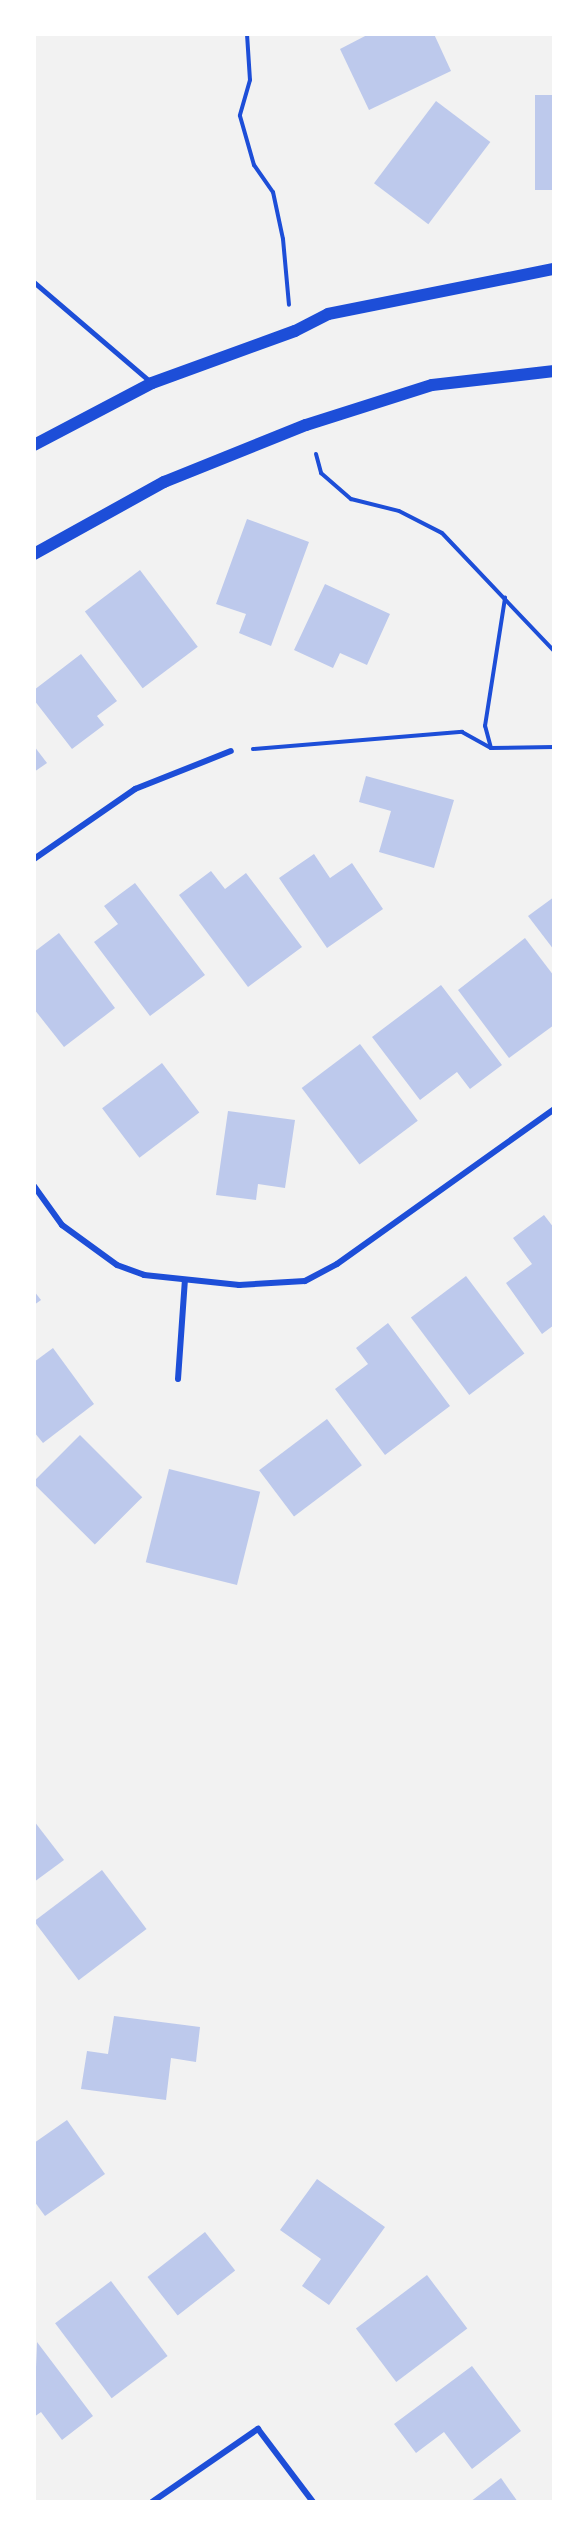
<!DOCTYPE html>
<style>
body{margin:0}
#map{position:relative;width:588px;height:2536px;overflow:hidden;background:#f2f2f2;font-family:Mulish,sans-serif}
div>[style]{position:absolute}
.building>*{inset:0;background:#bdc9ec;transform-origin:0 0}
.path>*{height:4px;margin:-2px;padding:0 2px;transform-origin:2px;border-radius:2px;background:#1d4ed8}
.service>*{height:4.5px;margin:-2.25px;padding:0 2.25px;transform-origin:2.25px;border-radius:2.25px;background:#1d4ed8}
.minor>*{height:6px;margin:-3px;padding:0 3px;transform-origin:3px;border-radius:3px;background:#1d4ed8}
.secondary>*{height:12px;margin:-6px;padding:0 6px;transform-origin:6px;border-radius:6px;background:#1d4ed8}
span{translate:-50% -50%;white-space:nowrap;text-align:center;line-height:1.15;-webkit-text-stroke:4.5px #fff;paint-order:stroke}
.frame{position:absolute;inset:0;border:36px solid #fff;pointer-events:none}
</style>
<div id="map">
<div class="building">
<i style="clip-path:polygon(369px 34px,434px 34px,451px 71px,369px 110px,340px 49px)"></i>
<i style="left:535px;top:95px;width:19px;height:95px"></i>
<i style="left:436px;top:101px;width:68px;height:103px;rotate:37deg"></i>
<i style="clip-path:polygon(247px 519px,309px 542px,271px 646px,239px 633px,246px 614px,216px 604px)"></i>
<i style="left:140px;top:570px;width:96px;height:69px;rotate:53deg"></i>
<i style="clip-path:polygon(325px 584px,390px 614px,367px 665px,340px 653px,333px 668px,294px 650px)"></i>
<i style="clip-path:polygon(81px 654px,117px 701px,97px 716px,104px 725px,72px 749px,34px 700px,34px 690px)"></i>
<i style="clip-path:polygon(34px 746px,47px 763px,34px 772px)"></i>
<i style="clip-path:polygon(366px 776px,454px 800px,434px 868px,379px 852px,391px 811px,359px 802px)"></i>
<i style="clip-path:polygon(314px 854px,330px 878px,352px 863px,383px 909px,327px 948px,279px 878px)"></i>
<i style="clip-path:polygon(211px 871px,225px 889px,246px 873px,302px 947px,248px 987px,179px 895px)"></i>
<i style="clip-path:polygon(135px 883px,205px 975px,150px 1016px,94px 942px,118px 924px,104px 906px)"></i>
<i style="clip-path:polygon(554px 897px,554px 950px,528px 916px)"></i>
<i style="clip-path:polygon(59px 933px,115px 1008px,64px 1047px,34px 1009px,34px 952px)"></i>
<i style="clip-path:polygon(525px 938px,554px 976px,554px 1025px,509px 1058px,458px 990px)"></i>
<i style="clip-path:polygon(441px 985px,502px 1065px,470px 1089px,457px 1072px,420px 1100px,372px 1037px)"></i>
<i style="left:360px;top:1044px;width:96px;height:73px;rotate:53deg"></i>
<i style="left:162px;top:1063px;width:62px;height:75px;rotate:53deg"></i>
<i style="clip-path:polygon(228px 1111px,295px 1120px,285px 1188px,258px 1184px,256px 1200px,216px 1195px)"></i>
<i style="clip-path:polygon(544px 1215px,554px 1228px,554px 1325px,542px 1334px,506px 1283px,532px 1264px,513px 1238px)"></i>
<i style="left:466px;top:1276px;width:97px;height:69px;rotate:53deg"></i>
<i style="clip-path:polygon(34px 1291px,41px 1300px,34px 1305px)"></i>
<i style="clip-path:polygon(388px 1323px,450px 1406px,385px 1455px,335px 1389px,368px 1364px,356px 1348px)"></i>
<i style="clip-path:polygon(53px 1348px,94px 1404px,43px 1443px,34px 1432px,34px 1362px)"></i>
<i style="left:327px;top:1419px;width:58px;height:85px;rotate:53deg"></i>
<i style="left:80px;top:1435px;width:88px;height:67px;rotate:45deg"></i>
<i style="left:169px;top:1469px;width:94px;height:96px;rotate:14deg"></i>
<i style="clip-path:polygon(34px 1821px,64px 1860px,34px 1882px)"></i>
<i style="left:102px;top:1870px;width:74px;height:85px;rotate:53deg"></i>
<i style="clip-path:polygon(114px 2016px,200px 2027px,196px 2062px,171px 2058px,166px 2100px,81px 2089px,87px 2051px,108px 2054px)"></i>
<i style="clip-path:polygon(67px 2120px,105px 2174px,45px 2216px,34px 2201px,34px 2143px)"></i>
<i style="clip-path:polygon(317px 2179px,385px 2227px,329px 2305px,302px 2286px,321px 2259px,280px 2230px)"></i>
<i style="left:205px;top:2232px;width:49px;height:73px;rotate:52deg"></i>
<i style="left:427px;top:2275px;width:67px;height:89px;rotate:53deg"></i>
<i style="left:111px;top:2281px;width:94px;height:70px;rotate:53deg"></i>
<i style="clip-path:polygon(37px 2342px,93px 2416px,62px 2440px,41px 2412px,34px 2417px)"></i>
<i style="clip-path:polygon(472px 2366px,521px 2431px,472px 2469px,444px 2432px,416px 2453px,394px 2424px)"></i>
<i style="clip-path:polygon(501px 2478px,518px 2502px,470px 2502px)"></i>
</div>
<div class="path">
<i style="left:247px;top:34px;width:46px;rotate:86.3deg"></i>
<i style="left:250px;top:80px;width:37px;rotate:106deg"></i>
<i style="left:240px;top:116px;width:51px;rotate:74.1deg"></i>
<i style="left:254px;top:165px;width:33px;rotate:55deg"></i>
<i style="left:273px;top:192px;width:48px;rotate:78deg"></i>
<i style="left:283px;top:239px;width:66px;rotate:84.8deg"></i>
<i style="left:316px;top:454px;width:20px;rotate:75deg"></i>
<i style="left:321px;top:473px;width:40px;rotate:41deg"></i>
<i style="left:351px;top:499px;width:49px;rotate:14deg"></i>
<i style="left:399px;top:511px;width:48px;rotate:27.1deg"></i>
<i style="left:442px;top:533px;width:163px;rotate:46.5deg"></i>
<i style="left:491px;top:748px;width:23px;rotate:-105deg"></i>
<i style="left:485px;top:726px;width:130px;rotate:-81.1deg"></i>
<i style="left:253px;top:749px;width:210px;rotate:-4.7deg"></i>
<i style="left:462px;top:732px;width:33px;rotate:29deg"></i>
<i style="left:491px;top:748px;width:63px;rotate:-0.9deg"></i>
</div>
<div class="service">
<i style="left:34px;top:282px;width:154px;rotate:40.5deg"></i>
</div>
<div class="minor">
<i style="left:34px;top:859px;width:123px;rotate:-34.7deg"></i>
<i style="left:135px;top:789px;width:103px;rotate:-21.6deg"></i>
<i style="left:34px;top:1186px;width:48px;rotate:54.3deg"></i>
<i style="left:62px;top:1225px;width:68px;rotate:36deg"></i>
<i style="left:117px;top:1265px;width:29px;rotate:20deg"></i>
<i style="left:144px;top:1275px;width:96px;rotate:6deg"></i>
<i style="left:239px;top:1285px;width:66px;rotate:-3.5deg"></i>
<i style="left:305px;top:1281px;width:36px;rotate:-28deg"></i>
<i style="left:337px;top:1264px;width:267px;rotate:-35.5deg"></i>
<i style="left:178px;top:1379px;width:99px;rotate:-86deg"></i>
<i style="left:152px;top:2502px;width:129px;rotate:-34.6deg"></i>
<i style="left:258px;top:2429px;width:91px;rotate:53deg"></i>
</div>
<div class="secondary">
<i style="left:34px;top:445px;width:133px;rotate:-27.7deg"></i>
<i style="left:152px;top:383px;width:152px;rotate:-20deg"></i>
<i style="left:295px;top:331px;width:37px;rotate:-27deg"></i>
<i style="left:328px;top:314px;width:230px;rotate:-11.3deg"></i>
<i style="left:34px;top:554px;width:149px;rotate:-29deg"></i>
<i style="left:164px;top:482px;width:153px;rotate:-21.9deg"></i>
<i style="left:306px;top:425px;width:132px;rotate:-17.6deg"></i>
<i style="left:432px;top:385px;width:123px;rotate:-6.5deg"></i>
</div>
<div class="frame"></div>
</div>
